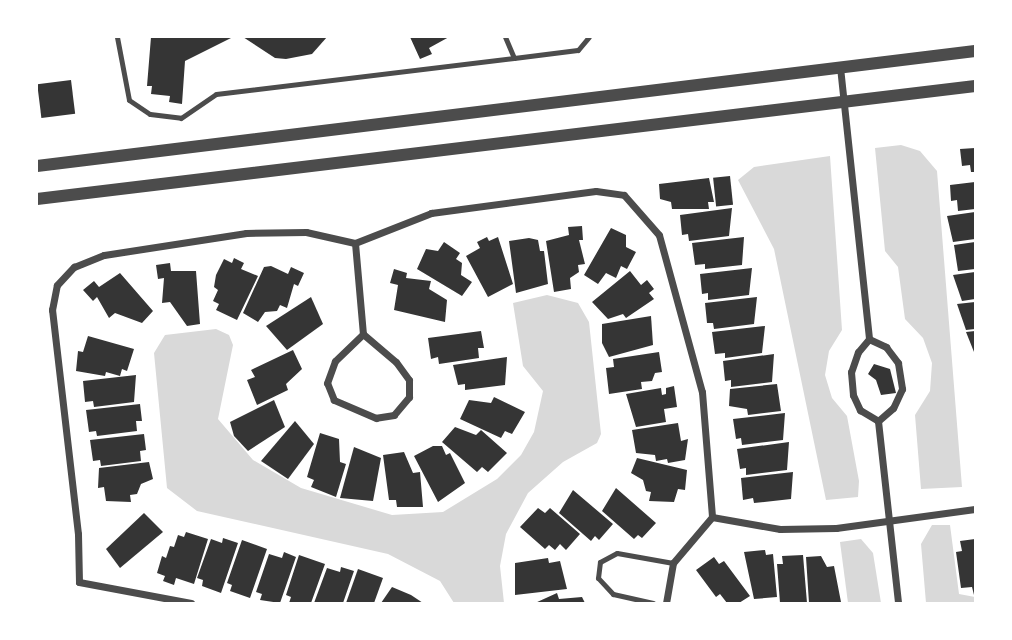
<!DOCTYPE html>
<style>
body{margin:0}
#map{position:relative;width:1012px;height:640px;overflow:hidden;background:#fff;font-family:"PT Serif",serif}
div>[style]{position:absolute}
.water>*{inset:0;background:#d9d9d9}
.building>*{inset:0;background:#353535;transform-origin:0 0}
.service>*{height:5px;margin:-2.5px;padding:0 2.5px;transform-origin:2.5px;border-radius:2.5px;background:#4c4c4c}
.minor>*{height:7px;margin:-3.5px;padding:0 3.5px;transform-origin:3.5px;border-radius:3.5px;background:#4c4c4c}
.tertiary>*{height:12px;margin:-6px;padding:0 6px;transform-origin:6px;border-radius:6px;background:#4c4c4c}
span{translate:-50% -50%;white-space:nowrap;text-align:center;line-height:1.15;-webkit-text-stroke:6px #fff;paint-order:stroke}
.frame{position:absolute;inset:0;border:38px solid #fff;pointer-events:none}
</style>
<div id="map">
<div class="water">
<i style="clip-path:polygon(901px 145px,920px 151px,937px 171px,962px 487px,921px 489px,915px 415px,930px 391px,932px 363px,923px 338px,905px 319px,898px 267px,885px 251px,875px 148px)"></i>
<i style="clip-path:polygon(830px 156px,842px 330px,829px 351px,825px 375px,832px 398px,847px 416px,859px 481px,858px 497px,826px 500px,774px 249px,738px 180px,754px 167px)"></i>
<i style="clip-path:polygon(547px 295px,578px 303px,589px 322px,601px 434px,597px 443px,563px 462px,528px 493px,506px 534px,500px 566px,504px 603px,454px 603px,440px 581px,388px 554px,197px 511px,167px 488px,154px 353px,165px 335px,216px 329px,229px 335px,233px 345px,218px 419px,253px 460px,301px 488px,392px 515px,443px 512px,497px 479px,521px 455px,534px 432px,543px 391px,523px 366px,513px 303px)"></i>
<i style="clip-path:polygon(932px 525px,950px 525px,959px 594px,975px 597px,975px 603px,926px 603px,921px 544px)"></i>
<i style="clip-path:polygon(861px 539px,873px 553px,881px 603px,848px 603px,840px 542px)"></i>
</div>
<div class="building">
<i style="clip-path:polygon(151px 37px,233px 37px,185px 61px,182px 104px,169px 102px,170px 96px,151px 94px,152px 86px,147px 86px)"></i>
<i style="clip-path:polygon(243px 37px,327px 37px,312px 54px,286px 59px,275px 58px)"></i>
<i style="clip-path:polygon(410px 37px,449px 37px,429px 48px,432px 54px,420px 59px)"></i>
<i style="left:71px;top:80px;width:34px;height:34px;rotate:83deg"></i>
<i style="clip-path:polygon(975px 148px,975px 172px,971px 172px,970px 165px,962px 166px,960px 149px)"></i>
<i style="left:730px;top:176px;width:29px;height:17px;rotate:84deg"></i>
<i style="clip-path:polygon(709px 178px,714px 202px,708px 202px,709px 209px,672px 209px,671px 202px,660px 199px,659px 184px)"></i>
<i style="clip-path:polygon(975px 182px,975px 209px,958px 211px,957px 200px,951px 201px,950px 185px)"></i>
<i style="clip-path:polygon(732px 208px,729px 236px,689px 241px,688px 234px,682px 235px,680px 215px)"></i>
<i style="clip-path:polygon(975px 212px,975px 239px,953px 242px,947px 216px)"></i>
<i style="clip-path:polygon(582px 226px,583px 240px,579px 240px,585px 264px,578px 265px,579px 272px,570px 278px,571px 289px,554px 292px,546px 241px,569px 235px,568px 227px)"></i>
<i style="clip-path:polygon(611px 228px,626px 235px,626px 247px,636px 252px,627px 269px,621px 266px,616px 278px,606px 273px,598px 284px,584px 275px)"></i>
<i style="clip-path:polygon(487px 237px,489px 241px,498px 237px,513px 284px,488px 297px,466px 256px,480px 248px,477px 242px)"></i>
<i style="clip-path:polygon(744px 237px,742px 265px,705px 269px,705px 264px,695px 265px,692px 243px)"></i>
<i style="clip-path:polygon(529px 238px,538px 240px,540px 251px,544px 251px,548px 284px,516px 293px,509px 241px)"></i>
<i style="clip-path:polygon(444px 242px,460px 253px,456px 259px,462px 263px,461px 275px,472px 282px,462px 296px,417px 269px,426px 249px,438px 251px)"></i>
<i style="clip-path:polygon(975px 242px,975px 269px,958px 271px,954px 245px)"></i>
<i style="clip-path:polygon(234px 258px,244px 263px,241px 269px,258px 276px,237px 320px,216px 310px,219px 304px,213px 301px,218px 290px,214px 287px,216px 275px,224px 259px,232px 263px)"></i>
<i style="clip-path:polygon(170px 263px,171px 271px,196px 271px,200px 324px,187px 326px,170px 302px,162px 303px,164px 278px,158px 279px,156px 265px)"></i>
<i style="clip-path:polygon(271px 266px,288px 274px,291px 267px,304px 273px,298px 286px,294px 284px,287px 308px,280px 305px,277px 311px,265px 312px,258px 322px,243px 313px,264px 267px)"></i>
<i style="clip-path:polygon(752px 268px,749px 295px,708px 300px,708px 293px,702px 294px,700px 274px)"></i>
<i style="clip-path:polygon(394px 269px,407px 273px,406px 278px,431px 281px,429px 289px,447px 300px,445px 322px,394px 310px,398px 285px,390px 283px)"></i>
<i style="clip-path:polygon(630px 271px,641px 285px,647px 280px,654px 289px,649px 293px,654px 299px,626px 318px,623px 314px,608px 319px,592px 302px)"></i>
<i style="clip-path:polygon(975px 272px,975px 299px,962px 301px,953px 275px)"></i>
<i style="clip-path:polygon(120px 273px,153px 311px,142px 323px,115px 313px,109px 318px,97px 297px,93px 301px,83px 290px,94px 281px,99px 287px)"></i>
<i style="clip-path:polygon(311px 297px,323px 324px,287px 350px,266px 326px)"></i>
<i style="clip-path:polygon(757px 297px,754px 324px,714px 329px,713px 323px,707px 323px,705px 303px)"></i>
<i style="clip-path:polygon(975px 302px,975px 329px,966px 330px,957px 304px)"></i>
<i style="clip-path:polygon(651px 316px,653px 345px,609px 357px,602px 343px,602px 324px)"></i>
<i style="clip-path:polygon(765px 326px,762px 353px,725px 358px,725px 353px,715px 354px,712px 332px)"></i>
<i style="clip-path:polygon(481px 331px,484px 348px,478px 348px,479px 358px,439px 364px,438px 357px,431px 359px,428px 338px)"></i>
<i style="clip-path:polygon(975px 331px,975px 352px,974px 352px,966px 332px)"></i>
<i style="clip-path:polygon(88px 336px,134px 349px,127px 371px,122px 369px,120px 376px,106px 372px,105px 376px,76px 371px,78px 351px,83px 352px)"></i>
<i style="clip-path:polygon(293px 350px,302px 369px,286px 384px,288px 390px,257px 405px,247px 380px,255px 377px,251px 370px)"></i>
<i style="clip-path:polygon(659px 352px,662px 372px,655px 373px,652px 381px,641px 382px,642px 389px,609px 394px,606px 368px,614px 367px,613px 359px)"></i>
<i style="clip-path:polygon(774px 354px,772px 382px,731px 387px,731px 380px,725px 381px,723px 361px)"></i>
<i style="clip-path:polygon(507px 357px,505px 385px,465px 390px,465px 384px,458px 385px,453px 365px)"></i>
<i style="clip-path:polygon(874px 364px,890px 369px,896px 393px,881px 395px,876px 380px,868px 374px)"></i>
<i style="clip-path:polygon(136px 375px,134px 402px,94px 407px,93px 401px,85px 402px,83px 381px)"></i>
<i style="clip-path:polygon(777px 384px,781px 411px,748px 415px,747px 409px,729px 406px,730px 389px)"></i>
<i style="clip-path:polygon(674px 386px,677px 407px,664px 409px,666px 422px,636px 427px,626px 394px,661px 388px,662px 395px,666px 394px,666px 388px)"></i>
<i style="clip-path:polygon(494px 397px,525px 412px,512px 434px,505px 431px,501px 438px,460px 419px,469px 400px,491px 403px)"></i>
<i style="clip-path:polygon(274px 400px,285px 427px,248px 451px,234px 436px,230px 422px)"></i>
<i style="clip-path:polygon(140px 404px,142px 421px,136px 421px,137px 431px,97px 436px,96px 431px,89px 432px,86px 410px)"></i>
<i style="clip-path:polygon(785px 413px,783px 440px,742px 445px,741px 438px,736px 439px,733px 419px)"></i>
<i style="clip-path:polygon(295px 421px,314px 444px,288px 479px,261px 461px)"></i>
<i style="clip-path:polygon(678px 423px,681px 441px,688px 439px,685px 460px,668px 463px,667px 459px,656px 461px,655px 455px,636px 453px,632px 430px)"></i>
<i style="clip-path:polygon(455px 427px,476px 435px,481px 430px,507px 453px,488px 472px,482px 467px,477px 472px,442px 442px)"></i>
<i style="clip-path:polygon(320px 433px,339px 439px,340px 462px,346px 464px,336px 497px,311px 487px,314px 480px,307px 477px)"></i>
<i style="clip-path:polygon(144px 434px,146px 450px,140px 451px,141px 461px,101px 466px,100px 460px,93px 461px,90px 440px)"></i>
<i style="clip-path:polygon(789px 442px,787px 470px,746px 475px,746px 468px,740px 469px,737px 449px)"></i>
<i style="clip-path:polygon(433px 446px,442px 446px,446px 455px,450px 453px,465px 483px,438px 502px,414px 456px)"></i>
<i style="clip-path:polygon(354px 447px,381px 458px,373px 501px,340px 498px)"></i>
<i style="clip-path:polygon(404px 452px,413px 473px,420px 472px,423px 507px,397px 507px,396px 500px,389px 500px,383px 455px)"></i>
<i style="clip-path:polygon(637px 458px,687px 470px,685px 490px,678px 489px,674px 502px,649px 501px,651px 492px,646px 491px,643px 480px,631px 473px)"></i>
<i style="clip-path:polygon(149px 462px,153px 479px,141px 484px,137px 494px,130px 495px,131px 502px,106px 501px,104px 487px,98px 488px,99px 468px)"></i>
<i style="clip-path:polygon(793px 472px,791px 499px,754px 503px,753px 498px,743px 500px,741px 478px)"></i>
<i style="clip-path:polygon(616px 488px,656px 523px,642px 538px,638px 535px,634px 539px,602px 511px)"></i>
<i style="clip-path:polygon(573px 490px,613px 524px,599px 540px,595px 536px,591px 541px,559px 513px)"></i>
<i style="clip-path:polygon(538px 508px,545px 513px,550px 508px,580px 534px,566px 550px,560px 544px,555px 550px,549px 545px,545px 549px,520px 527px)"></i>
<i style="clip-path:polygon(144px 513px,163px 532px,120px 568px,106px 549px)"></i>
<i style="clip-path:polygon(186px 532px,208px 539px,194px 584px,176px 578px,174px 585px,163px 581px,165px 576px,157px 573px,162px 556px,166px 558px,170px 546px,174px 547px,178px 535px,184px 537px)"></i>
<i style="clip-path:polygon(223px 538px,238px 543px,221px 593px,202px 586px,203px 580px,197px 578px,211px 539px,222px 543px)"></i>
<i style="clip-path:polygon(975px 539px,975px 595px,974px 595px,972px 587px,961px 588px,956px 552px,962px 551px,960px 541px)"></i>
<i style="clip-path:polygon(242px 540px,267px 549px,250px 598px,230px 591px,232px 585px,227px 583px)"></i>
<i style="clip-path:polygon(765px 550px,766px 555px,773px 554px,777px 597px,754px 599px,744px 552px)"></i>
<i style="clip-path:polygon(284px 552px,296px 557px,280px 603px,260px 600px,262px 594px,256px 592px,269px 554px,282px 558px)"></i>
<i style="clip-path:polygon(299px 555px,325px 564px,311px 603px,289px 603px,291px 597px,286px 595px)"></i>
<i style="clip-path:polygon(803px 555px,807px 603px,780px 603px,777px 564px,783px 564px,782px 556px)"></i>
<i style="clip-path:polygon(821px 556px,827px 567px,834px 566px,841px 602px,809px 603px,806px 557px)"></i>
<i style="clip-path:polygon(714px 557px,719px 564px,724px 561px,750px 596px,739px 603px,727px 603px,720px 594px,716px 597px,696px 570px)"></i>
<i style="clip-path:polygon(548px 558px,549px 563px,560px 561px,567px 589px,515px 595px,515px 563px)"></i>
<i style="clip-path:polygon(341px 567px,354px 571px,343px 603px,314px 603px,327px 568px,340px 572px)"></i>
<i style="clip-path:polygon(358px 569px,383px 578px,374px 603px,346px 603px)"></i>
<i style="clip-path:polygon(392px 587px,411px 595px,423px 603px,381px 603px)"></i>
<i style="clip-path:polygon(557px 593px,559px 599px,582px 597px,585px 603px,535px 603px)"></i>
</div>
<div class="service">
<i style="left:117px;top:37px;width:64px;rotate:79.2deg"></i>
<i style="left:129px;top:100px;width:25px;rotate:34deg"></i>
<i style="left:150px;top:114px;width:31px;rotate:7deg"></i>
<i style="left:181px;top:118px;width:42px;rotate:-34.4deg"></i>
<i style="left:216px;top:94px;width:300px;rotate:-6.9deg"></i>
<i style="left:514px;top:58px;width:23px;rotate:-113deg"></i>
<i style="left:514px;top:58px;width:64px;rotate:-7.1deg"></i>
<i style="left:578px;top:50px;width:17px;rotate:-50deg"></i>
<i style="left:653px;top:603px;width:41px;rotate:-167.3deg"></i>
<i style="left:613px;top:594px;width:22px;rotate:-133deg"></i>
<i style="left:598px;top:578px;width:16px;rotate:-83deg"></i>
<i style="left:600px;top:562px;width:19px;rotate:-28deg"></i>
<i style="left:617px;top:553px;width:57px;rotate:10.1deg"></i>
</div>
<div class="minor">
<i style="left:840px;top:67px;width:274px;rotate:83.9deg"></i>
<i style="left:869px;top:339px;width:17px;rotate:130deg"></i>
<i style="left:858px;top:352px;width:21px;rotate:109deg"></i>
<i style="left:851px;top:372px;width:23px;rotate:85deg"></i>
<i style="left:853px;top:395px;width:17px;rotate:65deg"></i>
<i style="left:860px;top:410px;width:21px;rotate:31deg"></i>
<i style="left:355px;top:243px;width:91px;rotate:85deg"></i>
<i style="left:363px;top:334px;width:43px;rotate:40.3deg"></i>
<i style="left:396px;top:362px;width:22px;rotate:54deg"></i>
<i style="left:409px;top:380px;width:17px;rotate:90deg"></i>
<i style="left:409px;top:397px;width:23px;rotate:130deg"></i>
<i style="left:394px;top:415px;width:18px;rotate:171deg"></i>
<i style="left:376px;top:418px;width:46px;rotate:-156.8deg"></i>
<i style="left:334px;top:400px;width:18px;rotate:-112deg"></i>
<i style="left:327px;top:383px;width:23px;rotate:-70deg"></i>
<i style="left:335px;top:361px;width:39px;rotate:-44deg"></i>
<i style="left:869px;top:339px;width:19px;rotate:25deg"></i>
<i style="left:886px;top:347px;width:20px;rotate:53deg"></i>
<i style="left:898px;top:363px;width:26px;rotate:81deg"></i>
<i style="left:902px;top:389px;width:21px;rotate:115deg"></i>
<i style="left:893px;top:408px;width:20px;rotate:139deg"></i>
<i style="left:878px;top:421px;width:183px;rotate:83.7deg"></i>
<i style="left:712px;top:517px;width:69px;rotate:10deg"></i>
<i style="left:780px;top:529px;width:56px;rotate:-1deg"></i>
<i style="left:836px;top:528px;width:140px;rotate:-7.8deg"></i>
<i style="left:191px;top:603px;width:114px;rotate:-169.4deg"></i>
<i style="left:79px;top:582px;width:48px;rotate:-91.2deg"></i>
<i style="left:78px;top:534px;width:226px;rotate:-96.6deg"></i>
<i style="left:52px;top:310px;width:25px;rotate:-79deg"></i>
<i style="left:57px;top:285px;width:25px;rotate:-47deg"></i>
<i style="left:74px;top:267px;width:32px;rotate:-22deg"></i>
<i style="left:104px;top:255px;width:144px;rotate:-8.8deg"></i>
<i style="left:246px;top:233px;width:60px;rotate:-1deg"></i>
<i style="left:306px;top:232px;width:50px;rotate:12.7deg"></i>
<i style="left:355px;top:243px;width:82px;rotate:-21.5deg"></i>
<i style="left:431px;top:213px;width:166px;rotate:-7.6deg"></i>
<i style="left:596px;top:191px;width:28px;rotate:8deg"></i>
<i style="left:624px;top:195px;width:53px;rotate:48.8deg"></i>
<i style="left:659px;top:235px;width:163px;rotate:74.7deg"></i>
<i style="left:702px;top:392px;width:125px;rotate:85.4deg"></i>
<i style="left:712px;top:517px;width:60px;rotate:130.3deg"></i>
<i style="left:673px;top:563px;width:41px;rotate:99.9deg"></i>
</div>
<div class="tertiary">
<i style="left:37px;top:166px;width:945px;rotate:-6.99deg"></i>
<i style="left:37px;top:199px;width:945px;rotate:-6.87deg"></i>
</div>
<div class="frame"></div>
</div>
